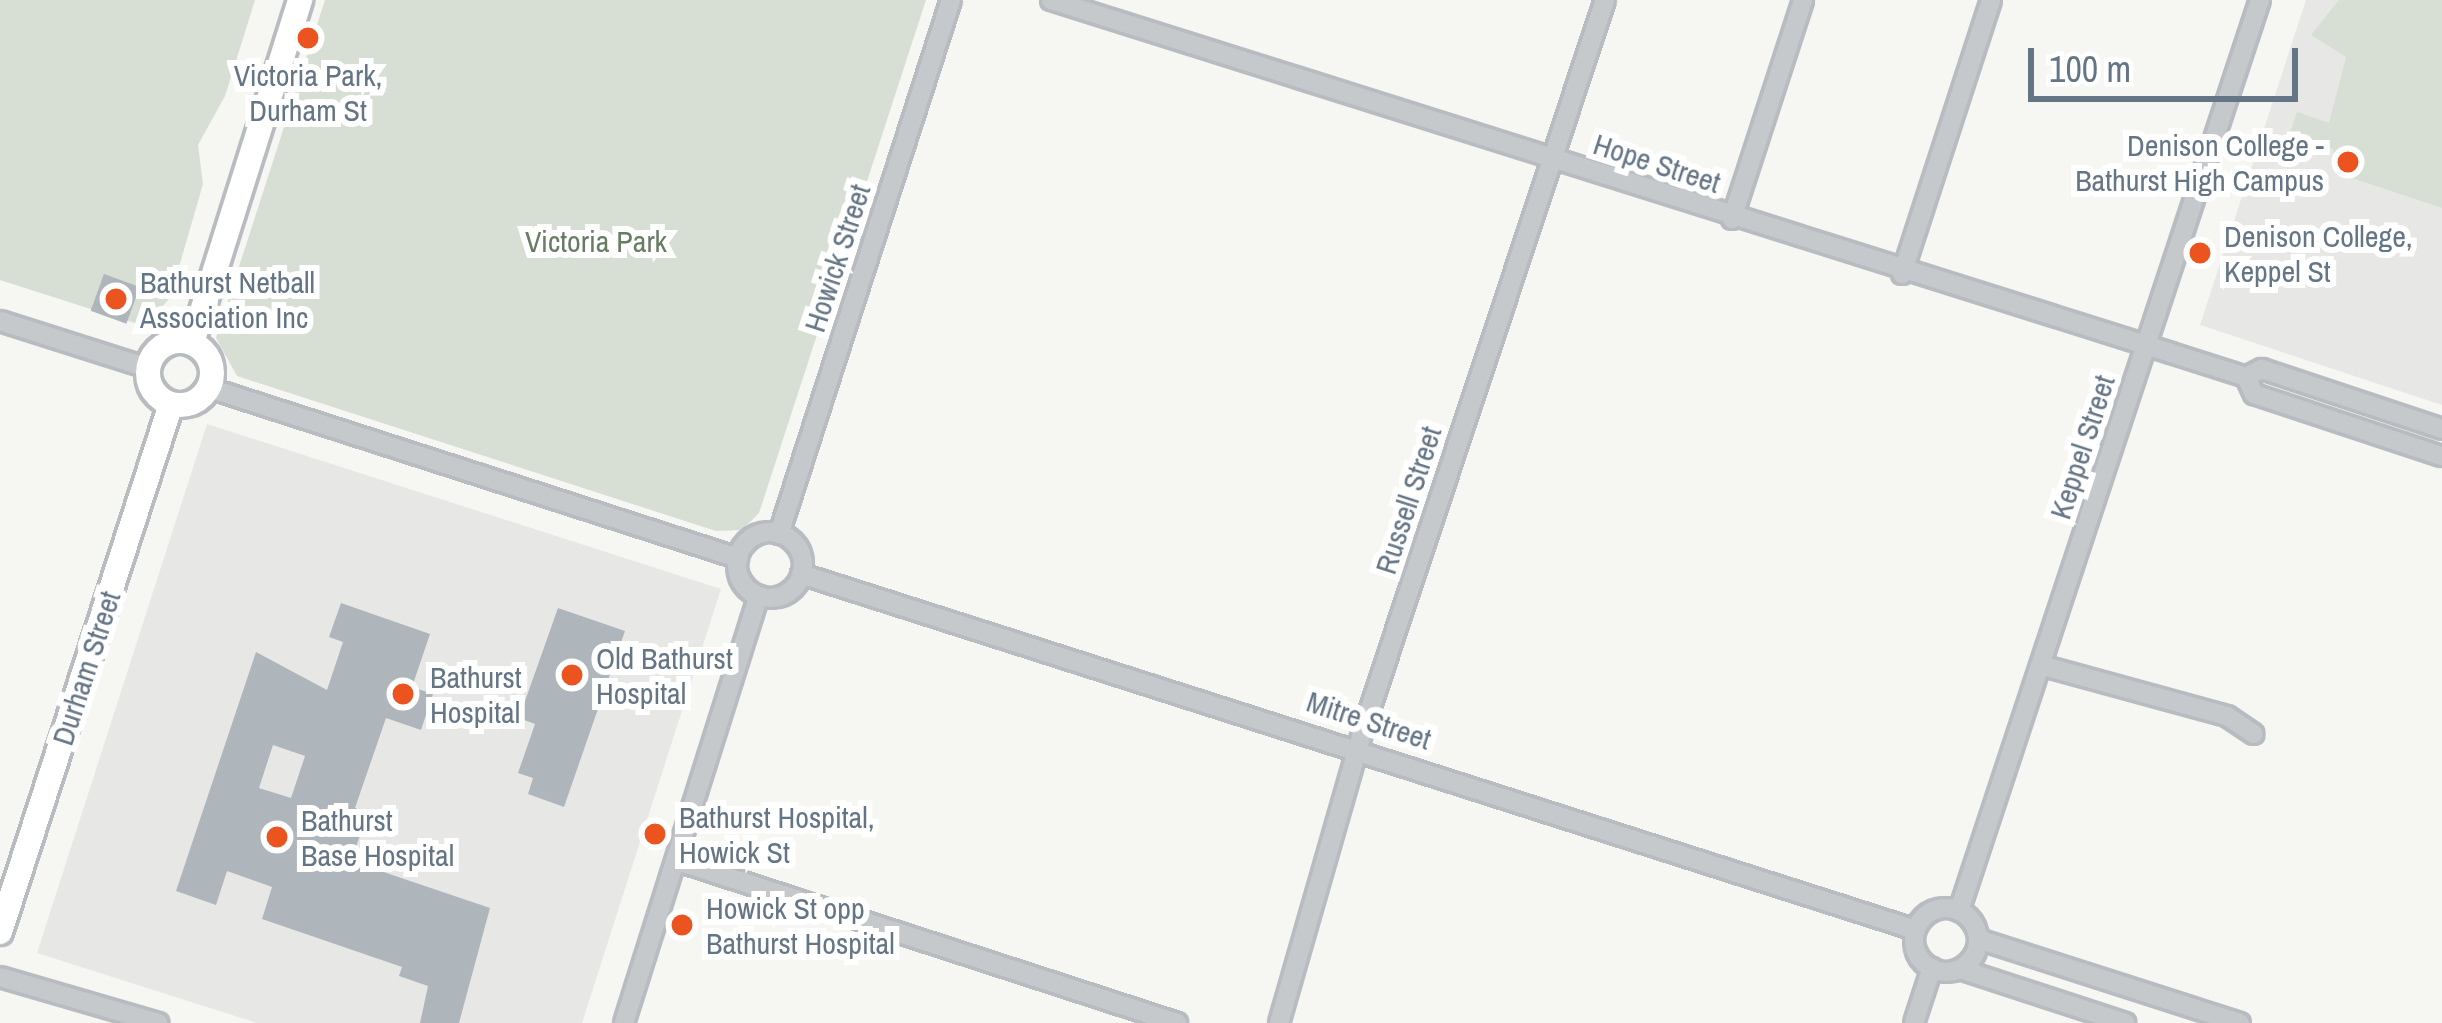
<!DOCTYPE html>
<style>
body{margin:0}
#map{position:relative;width:2442px;height:1023px;overflow:hidden;background:#f6f6f2;font-family:"Archivo Narrow",sans-serif}
div>[style]{position:absolute}
.built>*{inset:0;background:#e7e8e6}
.green>*{inset:0;background:#d7ded3}
.building>*{inset:0;background:#aeb5bb;transform-origin:0 0}
.roads{filter:drop-shadow(3px 0 #b8bcc1) drop-shadow(-3px 0 #b8bcc1) drop-shadow(0 3px #b8bcc1) drop-shadow(0 -3px #b8bcc1)}
.street>*{height:18px;margin:-9px;padding:0 9px;transform-origin:9px;border-radius:9px;background:#c6c9cc}
.street>.ring{margin:-9px;padding:0;box-sizing:content-box;background:none;border:18px solid #c6c9cc;border-radius:50%}
.secondary>*{height:24px;margin:-12px;padding:0 12px;transform-origin:12px;border-radius:12px;background:#fff}
.secondary>.ring{margin:-12px;padding:0;box-sizing:content-box;background:none;border:24px solid #fff;border-radius:50%}
.dots>*{width:33px;height:33px;translate:-50% -50%;box-sizing:border-box;border:6px solid #fff;border-radius:50%}
span{translate:-50% -50%;white-space:nowrap;text-align:center;line-height:1.15;-webkit-text-stroke:12px #fff;paint-order:stroke}
.poi-label{font-size:30px;color:#647585}
.right{translate:-100% -50%;text-align:right}
.left{translate:0 -50%;text-align:left}
.street-label{font-size:30px;color:#647585}
.park-label{font-size:30px;color:#677c63}
.scale{position:absolute;left:2028px;top:48px;width:270px;height:54px;box-sizing:border-box;border:6px solid #647585;border-top:0;padding-left:15px;font-size:36px;line-height:42px;white-space:nowrap;color:#647585;-webkit-text-stroke:9px #fff;paint-order:stroke}
</style>
<div id="map">
<div class="built">
<i style="clip-path:polygon(2306px 0,2442px 0,2442px 405px,2200px 325px)"></i>
<i style="clip-path:polygon(207px 424px,721px 589px,582px 1023px,257px 1023px,37px 953px)"></i>
</div>
<div class="green">
<i style="clip-path:polygon(0 0,255px 0,225px 96px,198px 145px,203px 184px,170px 298px,144px 326px,0 280px)"></i>
<i style="clip-path:polygon(325px 0,926px 0,759px 513px,742px 530px,716px 531px,237px 376px,216px 338px)"></i>
<i style="clip-path:polygon(2339px 0,2442px 0,2442px 208px,2337px 173px,2333px 149px,2290px 133px,2297px 112px,2329px 123px,2346px 57px,2311px 35px)"></i>
</div>
<div class="building">
<i style="left:104px;top:274px;width:38px;height:39px;rotate:20deg"></i>
<i style="clip-path:polygon(evenodd,341px 603px,430px 634px,412px 687px,433px 694px,421px 730px,386px 718px,355px 808px,368px 813px,351px 861px,490px 908px,459px 1023px,420px 1023px,428px 986px,399px 976px,402px 967px,262px 919px,272px 887px,227px 871px,216px 905px,176px 891px,256px 652px,327px 690px,343px 642px,329px 637px,341px 603px,273px 745px,305px 756px,291px 798px,259px 788px,273px 745px)"></i>
<i style="clip-path:polygon(558px 608px,625px 631px,564px 807px,528px 794px,533px 778px,518px 773px,535px 724px,519px 718px)"></i>
</div>
<div class="roads">
<div class="street">
<i style="left:1051px;top:0;width:1174px;rotate:17.49deg"></i>
<i style="left:2171px;top:353px;width:79px;rotate:17.7deg"></i>
<i style="left:2246px;top:377px;width:19px;rotate:65deg"></i>
<i style="left:2254px;top:394px;width:198px;rotate:18.3deg"></i>
<i style="left:1732px;top:219px;width:230px;rotate:-72deg"></i>
<i style="left:1902px;top:274px;width:288px;rotate:-72deg"></i>
<i style="left:0;top:321px;width:155px;rotate:17.6deg"></i>
<i style="left:2246px;top:377px;width:18px;rotate:-27deg"></i>
<i style="left:2262px;top:369px;width:190px;rotate:18.4deg"></i>
<i style="left:209px;top:388px;width:556px;rotate:17.82deg"></i>
<i class="ring" style="left:737px;top:532px;width:48px;height:48px"></i>
<i style="left:779px;top:534px;width:561px;rotate:-72.15deg"></i>
<i style="left:801px;top:574px;width:1170px;rotate:17.71deg"></i>
<i style="left:2044px;top:666px;width:190px;rotate:15.3deg"></i>
<i style="left:2227px;top:716px;width:32px;rotate:34deg"></i>
<i style="left:678px;top:861px;width:525px;rotate:17.99deg"></i>
<i class="ring" style="left:1914px;top:908px;width:46px;height:46px"></i>
<i style="left:1959px;top:911px;width:959px;rotate:-71.72deg"></i>
<i style="left:1978px;top:939px;width:275px;rotate:17.8deg"></i>
<i style="left:1960px;top:969px;width:174px;rotate:18.1deg"></i>
<i style="left:0;top:977px;width:165px;rotate:16.2deg"></i>
<i style="left:624px;top:1023px;width:448px;rotate:-72.5deg"></i>
<i style="left:1279px;top:1023px;width:308px;rotate:-74deg"></i>
<i style="left:1364px;top:727px;width:766px;rotate:-71.66deg"></i>
<i style="left:1914px;top:1023px;width:58px;rotate:-71.9deg"></i>
</div>
<div class="secondary">
<i class="ring" style="left:148px;top:341px;width:40px;height:40px"></i>
<i style="left:192px;top:343px;width:360px;rotate:-72.5deg"></i>
<i style="left:0;top:932px;width:555px;rotate:-72.05deg"></i>
</div>
</div>
<div class="dots">
<i style="left:308px;top:38px;background:#eb541e"></i>
<i style="left:2348px;top:162px;background:#eb541e"></i>
<i style="left:2200px;top:253px;background:#eb541e"></i>
<i style="left:116px;top:299px;background:#eb541e"></i>
<i style="left:572px;top:675px;background:#eb541e"></i>
<i style="left:403px;top:694px;background:#eb541e"></i>
<i style="left:655px;top:834px;background:#eb541e"></i>
<i style="left:277px;top:837px;background:#eb541e"></i>
<i style="left:682px;top:925px;background:#eb541e"></i>
</div>
<div class="poi-label">
<span style="left:308px;top:92px">Victoria Park,<br>Durham St</span>
<span class="right" style="left:2324px;top:162px">Denison College -<br>Bathurst High Campus</span>
<span class="left" style="left:2224px;top:253px">Denison College,<br>Keppel St</span>
<span class="left" style="left:140px;top:299px">Bathurst Netball<br>Association Inc</span>
<span class="left" style="left:596px;top:675px">Old Bathurst<br>Hospital</span>
<span class="left" style="left:430px;top:694px">Bathurst<br>Hospital</span>
<span class="left" style="left:679px;top:834px">Bathurst Hospital,<br>Howick St</span>
<span class="left" style="left:301px;top:837px">Bathurst<br>Base Hospital</span>
<span class="left" style="left:706px;top:925px">Howick St opp<br>Bathurst Hospital</span>
</div>
<div class="street-label">
<span style="left:1657px;top:163px;rotate:18deg">Hope Street</span>
<span style="left:837px;top:258px;rotate:-72deg">Howick Street</span>
<span style="left:2082px;top:447px;rotate:-72deg">Keppel Street</span>
<span style="left:1408px;top:500px;rotate:-72deg">Russell Street</span>
<span style="left:86px;top:668px;rotate:-72deg">Durham Street</span>
<span style="left:1369px;top:720px;rotate:18deg">Mitre Street</span>
</div>
<div class="park-label">
<span style="left:596px;top:241px">Victoria Park</span>
</div>
<div class="scale">100 m</div>
</div>
